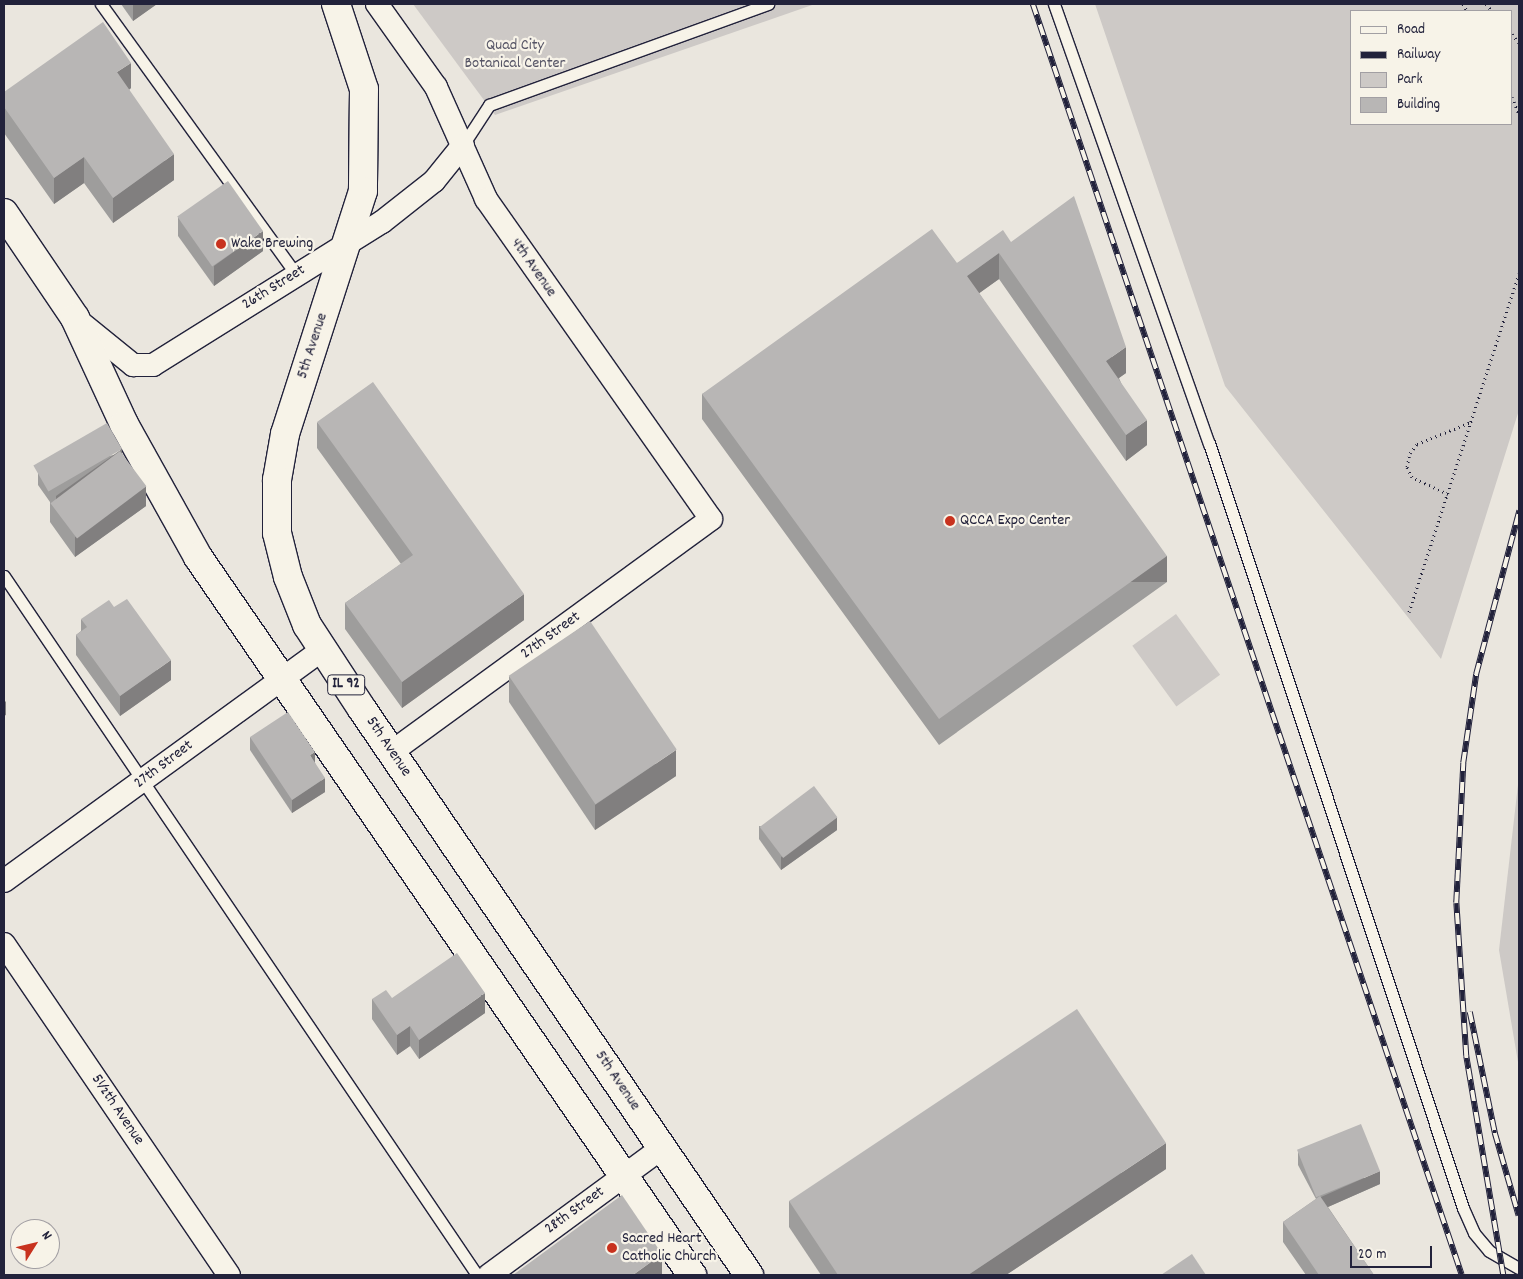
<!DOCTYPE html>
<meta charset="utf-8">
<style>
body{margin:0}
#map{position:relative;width:1523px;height:1279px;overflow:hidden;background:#eae6de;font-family:Dekko,sans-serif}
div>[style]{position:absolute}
.green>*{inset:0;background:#cdc9c6;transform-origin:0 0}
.path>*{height:3px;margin-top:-1.5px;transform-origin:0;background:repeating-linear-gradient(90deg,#22223b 0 1px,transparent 0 5px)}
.roads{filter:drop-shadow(1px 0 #22223b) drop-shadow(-1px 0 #22223b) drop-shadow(0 1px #22223b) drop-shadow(0 -1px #22223b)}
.lane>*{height:11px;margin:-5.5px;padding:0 5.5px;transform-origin:5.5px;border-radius:5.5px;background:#f7f3e8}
.street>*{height:22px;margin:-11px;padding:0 11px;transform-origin:11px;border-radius:11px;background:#f7f3e8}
.primary>*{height:28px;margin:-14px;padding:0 14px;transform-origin:14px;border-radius:14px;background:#f7f3e8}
.rail>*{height:5.5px;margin-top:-2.75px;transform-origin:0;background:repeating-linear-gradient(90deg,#f7f3e8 0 11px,#22223b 0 22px);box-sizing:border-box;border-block:1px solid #22223b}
.wall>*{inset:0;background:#9e9d9c}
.shaded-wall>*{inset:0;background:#817f7f;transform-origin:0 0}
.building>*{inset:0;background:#b8b6b5;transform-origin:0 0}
.dots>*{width:14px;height:14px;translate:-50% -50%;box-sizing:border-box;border:2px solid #f7f3e8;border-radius:50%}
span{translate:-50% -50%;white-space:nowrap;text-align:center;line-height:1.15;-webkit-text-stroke:4.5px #f7f3e8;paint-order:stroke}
.shield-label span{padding:1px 4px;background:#f7f3e8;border:1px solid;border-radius:4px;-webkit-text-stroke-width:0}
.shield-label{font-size:15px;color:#22223b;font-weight:700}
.park-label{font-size:16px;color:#555465}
.poi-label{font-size:16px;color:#22223b}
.left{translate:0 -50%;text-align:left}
.street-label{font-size:16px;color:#22223b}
.frame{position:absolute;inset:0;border:5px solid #22223b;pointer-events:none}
.legend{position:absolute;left:1350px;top:10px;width:162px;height:115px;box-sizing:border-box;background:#f7f3e8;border:1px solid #a29fa3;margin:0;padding:6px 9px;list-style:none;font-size:15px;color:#22223b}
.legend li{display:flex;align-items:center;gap:10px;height:25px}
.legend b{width:25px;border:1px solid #a29fa3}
.north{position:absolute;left:10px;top:1219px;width:50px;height:50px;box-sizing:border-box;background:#f7f3e8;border:1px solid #a29fa3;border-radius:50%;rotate:54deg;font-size:14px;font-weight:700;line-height:20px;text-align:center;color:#22223b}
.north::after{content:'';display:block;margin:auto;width:18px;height:22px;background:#c8321e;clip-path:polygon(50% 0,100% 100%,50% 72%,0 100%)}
.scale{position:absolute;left:1350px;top:1246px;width:82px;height:22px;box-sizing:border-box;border:2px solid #22223b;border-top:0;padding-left:6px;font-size:15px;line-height:18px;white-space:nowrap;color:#22223b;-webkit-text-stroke:4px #f7f3e8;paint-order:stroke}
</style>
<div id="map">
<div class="green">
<i style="clip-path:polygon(413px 4px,815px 4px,495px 115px)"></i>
<i style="clip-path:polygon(evenodd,1095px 4px,1519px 4px,1519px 410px,1441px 659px,1225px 386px,1095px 4px,1352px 11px,1512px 11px,1512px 124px,1352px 124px,1352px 11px)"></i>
<i style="left:1176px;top:614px;width:75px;height:54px;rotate:54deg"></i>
<i style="clip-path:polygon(1519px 776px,1519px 1068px,1499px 950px)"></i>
</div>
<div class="path">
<i style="left:1463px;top:4px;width:8px;rotate:60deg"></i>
<i style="left:1486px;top:4px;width:9px;rotate:49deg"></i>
<i style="left:1512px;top:34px;width:11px;rotate:52deg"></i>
<i style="left:1512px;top:97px;width:18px;rotate:68deg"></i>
<i style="left:1448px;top:494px;width:40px;rotate:-155deg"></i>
<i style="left:1412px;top:477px;width:11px;rotate:-117deg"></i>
<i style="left:1407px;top:467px;width:14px;rotate:-78deg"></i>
<i style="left:1410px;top:453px;width:11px;rotate:-52deg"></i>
<i style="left:1417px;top:444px;width:58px;rotate:-22.2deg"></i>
<i style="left:1409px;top:612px;width:356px;rotate:-72deg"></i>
</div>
<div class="roads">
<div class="lane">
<i style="left:101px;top:4px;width:333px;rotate:54.2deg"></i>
<i style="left:1054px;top:4px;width:466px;rotate:70.6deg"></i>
<i style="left:1209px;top:443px;width:806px;rotate:71.63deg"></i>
<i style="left:1463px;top:1208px;width:27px;rotate:66deg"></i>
<i style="left:1474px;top:1233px;width:23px;rotate:50deg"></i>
<i style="left:1489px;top:1251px;width:34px;rotate:30deg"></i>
<i style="left:463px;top:145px;width:48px;rotate:-57deg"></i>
<i style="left:489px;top:105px;width:297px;rotate:-19.9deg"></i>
<i style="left:4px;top:576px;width:844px;rotate:55.91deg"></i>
</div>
<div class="street">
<i style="left:377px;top:4px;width:102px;rotate:54.6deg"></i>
<i style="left:436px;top:87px;width:123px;rotate:65.9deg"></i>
<i style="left:486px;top:199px;width:391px;rotate:54.9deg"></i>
<i style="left:711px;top:519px;width:396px;rotate:143.9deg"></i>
<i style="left:75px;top:318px;width:75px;rotate:39deg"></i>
<i style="left:133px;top:365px;width:20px"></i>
<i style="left:153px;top:365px;width:270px;rotate:-32deg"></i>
<i style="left:382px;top:222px;width:66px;rotate:-38.3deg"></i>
<i style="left:434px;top:181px;width:46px;rotate:-51.1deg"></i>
<i style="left:4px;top:881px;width:394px;rotate:-36deg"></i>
<i style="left:4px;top:944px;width:400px;rotate:55.8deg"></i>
<i style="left:489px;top:1275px;width:215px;rotate:-36.3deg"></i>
</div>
<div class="primary">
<i style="left:336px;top:4px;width:89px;rotate:71.8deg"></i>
<i style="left:364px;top:89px;width:102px;rotate:90.6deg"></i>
<i style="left:363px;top:191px;width:255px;rotate:107.8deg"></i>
<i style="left:285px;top:434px;width:47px;rotate:99.9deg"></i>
<i style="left:277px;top:480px;width:53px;rotate:90deg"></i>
<i style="left:277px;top:533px;width:45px;rotate:76deg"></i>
<i style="left:288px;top:577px;width:52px;rotate:68.4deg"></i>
<i style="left:307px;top:625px;width:100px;rotate:56.8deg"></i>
<i style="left:362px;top:709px;width:686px;rotate:55.64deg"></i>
<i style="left:4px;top:213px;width:127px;rotate:55.9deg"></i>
<i style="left:75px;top:318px;width:117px;rotate:65.2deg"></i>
<i style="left:124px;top:424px;width:152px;rotate:60.9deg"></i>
<i style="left:198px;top:557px;width:872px;rotate:55.47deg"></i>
</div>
</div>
<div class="rail">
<i style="left:1033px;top:4px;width:1341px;rotate:71.35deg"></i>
<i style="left:1470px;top:1012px;width:124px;rotate:78.3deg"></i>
<i style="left:1495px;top:1133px;width:86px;rotate:73.9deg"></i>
<i style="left:1503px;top:1275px;width:222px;rotate:-99.6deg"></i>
<i style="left:1466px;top:1056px;width:153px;rotate:-93.7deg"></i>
<i style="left:1456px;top:903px;width:140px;rotate:-87.1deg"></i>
<i style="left:1463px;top:763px;width:90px;rotate:-81.7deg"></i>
<i style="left:1476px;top:674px;width:169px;rotate:-75.2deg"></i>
</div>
<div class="wall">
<i style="clip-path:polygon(121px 4px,157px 4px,133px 21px)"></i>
<i style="clip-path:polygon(131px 88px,129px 90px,174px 180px,113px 223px,84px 183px,54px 204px,4px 133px,4px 92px)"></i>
<i style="clip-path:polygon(178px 217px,263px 251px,214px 286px,178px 236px)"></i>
<i style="clip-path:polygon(1011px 242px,1126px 373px,1119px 378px,1147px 445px,1126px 461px,999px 279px,979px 293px,1167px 582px,939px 745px,702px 419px,702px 394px,957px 263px)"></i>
<i style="clip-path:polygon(317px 422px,524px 620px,402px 708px,345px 629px,345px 603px,401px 564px,317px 448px)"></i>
<i style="clip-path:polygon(122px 453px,146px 506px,75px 557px,50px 522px,50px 502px,38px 485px,38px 472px)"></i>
<i style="clip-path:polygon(81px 619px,171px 680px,120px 716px,76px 655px,76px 635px,81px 631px)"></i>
<i style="clip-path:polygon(509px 676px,676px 776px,595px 830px,509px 702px)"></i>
<i style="clip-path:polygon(250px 737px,315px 763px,325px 792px,292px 813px,250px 750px)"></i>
<i style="clip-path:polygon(759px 826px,837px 830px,781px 870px,759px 839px)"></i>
<i style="clip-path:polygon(392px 998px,485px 1013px,419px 1059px,410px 1046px,397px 1055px,372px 1019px,372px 999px)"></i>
<i style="clip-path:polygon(1298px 1152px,1380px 1184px,1328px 1207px,1374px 1275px,1306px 1275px,1283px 1242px,1283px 1222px,1316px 1199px,1298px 1165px)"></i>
<i style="clip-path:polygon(1166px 1169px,1006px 1275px,821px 1275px,789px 1227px,789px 1201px)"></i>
</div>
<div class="shaded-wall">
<i style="clip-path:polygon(133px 4px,157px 4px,133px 21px)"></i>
<i style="clip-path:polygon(131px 63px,131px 88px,117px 98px,117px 72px)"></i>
<i style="clip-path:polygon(174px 154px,174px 180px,113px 223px,113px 198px)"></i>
<i style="clip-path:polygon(84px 157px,84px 183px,54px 204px,54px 178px)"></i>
<i style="clip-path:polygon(263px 231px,263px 251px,214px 286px,214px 266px)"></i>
<i style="clip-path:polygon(999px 253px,999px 279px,967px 302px,967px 276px)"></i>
<i style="clip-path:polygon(1126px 347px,1126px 373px,1106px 387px,1106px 361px)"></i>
<i style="clip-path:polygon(1147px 420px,1147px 445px,1126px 461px,1126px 435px)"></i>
<i style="clip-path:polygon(122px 449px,122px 463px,56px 509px,56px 496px)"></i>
<i style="clip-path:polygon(146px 486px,146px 506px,75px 557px,75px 537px)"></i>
<i style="left:1167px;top:556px;width:26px;height:280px;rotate:90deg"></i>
<i style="clip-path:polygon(524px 594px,524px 620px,402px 708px,402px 682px)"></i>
<i style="clip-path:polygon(171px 660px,171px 680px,120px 716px,120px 696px)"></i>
<i style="clip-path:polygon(6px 701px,6px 715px,4px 716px,4px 703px)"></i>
<i style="clip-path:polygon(676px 750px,676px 776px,595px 830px,595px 805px)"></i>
<i style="clip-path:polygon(315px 752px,315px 766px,310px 755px)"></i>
<i style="clip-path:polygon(325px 778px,325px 792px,292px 813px,292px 800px)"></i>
<i style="clip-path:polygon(837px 817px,837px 830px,781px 870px,781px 857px)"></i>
<i style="clip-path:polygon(485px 993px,485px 1013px,419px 1059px,419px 1040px)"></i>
<i style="clip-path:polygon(410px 1026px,410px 1046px,397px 1055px,397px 1035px)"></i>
<i style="clip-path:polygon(1166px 1143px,1166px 1169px,1006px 1275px,968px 1275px)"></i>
<i style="clip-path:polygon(1380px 1171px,1380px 1184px,1321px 1210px,1321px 1197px)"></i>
<i style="clip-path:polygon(662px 1254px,662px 1275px,633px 1275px)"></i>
</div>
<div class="building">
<i style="clip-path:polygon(103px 22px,131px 63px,117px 72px,174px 154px,113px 198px,84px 157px,54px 178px,4px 107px,4px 92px)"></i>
<i style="left:228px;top:181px;width:61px;height:62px;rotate:55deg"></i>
<i style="clip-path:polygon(1074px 196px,1126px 347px,1106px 361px,1147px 420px,1126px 435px,999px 253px,967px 276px,1167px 556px,939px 719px,702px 394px,932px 229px,957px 263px,1003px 230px,1011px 242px)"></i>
<i style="clip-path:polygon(373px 382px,524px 594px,402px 682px,345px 603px,413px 555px,317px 422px)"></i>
<i style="left:107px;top:423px;width:30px;height:85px;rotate:60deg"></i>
<i style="left:120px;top:451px;width:44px;height:87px;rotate:53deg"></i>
<i style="clip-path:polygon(127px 599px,171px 660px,120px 696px,76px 635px,87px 627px,81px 619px,109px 600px,114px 607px)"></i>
<i style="left:590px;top:621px;width:155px;height:98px;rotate:56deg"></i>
<i style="clip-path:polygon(288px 712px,315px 752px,310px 755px,325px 778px,292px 800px,250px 737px)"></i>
<i style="left:814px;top:786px;width:39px;height:68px;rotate:53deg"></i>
<i style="clip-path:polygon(457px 953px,485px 993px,419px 1040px,410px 1026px,397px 1035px,372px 999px,386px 990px,392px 998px)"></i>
<i style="clip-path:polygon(1077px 1009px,1166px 1143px,968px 1275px,838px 1275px,789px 1201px)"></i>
<i style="left:1361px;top:1124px;width:51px;height:69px;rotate:68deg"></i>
<i style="clip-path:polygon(622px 1195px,662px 1254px,633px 1275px,513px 1275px)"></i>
<i style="clip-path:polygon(1320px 1196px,1374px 1275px,1319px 1275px,1283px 1222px)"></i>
<i style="clip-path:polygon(1192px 1254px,1206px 1275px,1161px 1275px)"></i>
</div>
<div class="dots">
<i style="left:221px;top:244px;background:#c8321e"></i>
<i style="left:950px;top:521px;background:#c8321e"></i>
<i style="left:612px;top:1248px;background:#c8321e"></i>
</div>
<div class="shield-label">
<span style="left:346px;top:685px">IL 92</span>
</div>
<div class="park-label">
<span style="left:515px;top:55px">Quad City<br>Botanical Center</span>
</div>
<div class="poi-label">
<span class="left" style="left:231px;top:244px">Wake Brewing</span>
<span class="left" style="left:960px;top:521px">QCCA Expo Center</span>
<span class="left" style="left:622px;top:1248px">Sacred Heart<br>Catholic Church</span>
</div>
<div class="street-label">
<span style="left:533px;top:268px;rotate:55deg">4th Avenue</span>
<span style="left:274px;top:288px;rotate:-32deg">26th Street</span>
<span style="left:313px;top:346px;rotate:-72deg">5th Avenue</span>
<span style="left:551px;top:636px;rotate:-36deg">27th Street</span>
<span style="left:388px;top:747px;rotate:56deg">5th Avenue</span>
<span style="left:164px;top:765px;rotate:-37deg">27th Street</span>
<span style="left:617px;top:1081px;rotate:56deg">5th Avenue</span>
<span style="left:117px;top:1110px;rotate:56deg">5½th Avenue</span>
<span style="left:575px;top:1211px;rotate:-36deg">28th Street</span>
</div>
<div class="frame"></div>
<ul class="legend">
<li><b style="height:6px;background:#f7f3e8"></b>Road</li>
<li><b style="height:6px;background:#22223b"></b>Railway</li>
<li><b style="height:14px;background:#cdc9c6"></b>Park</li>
<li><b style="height:14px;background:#b8b6b5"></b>Building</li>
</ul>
<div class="north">N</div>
<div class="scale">20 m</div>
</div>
